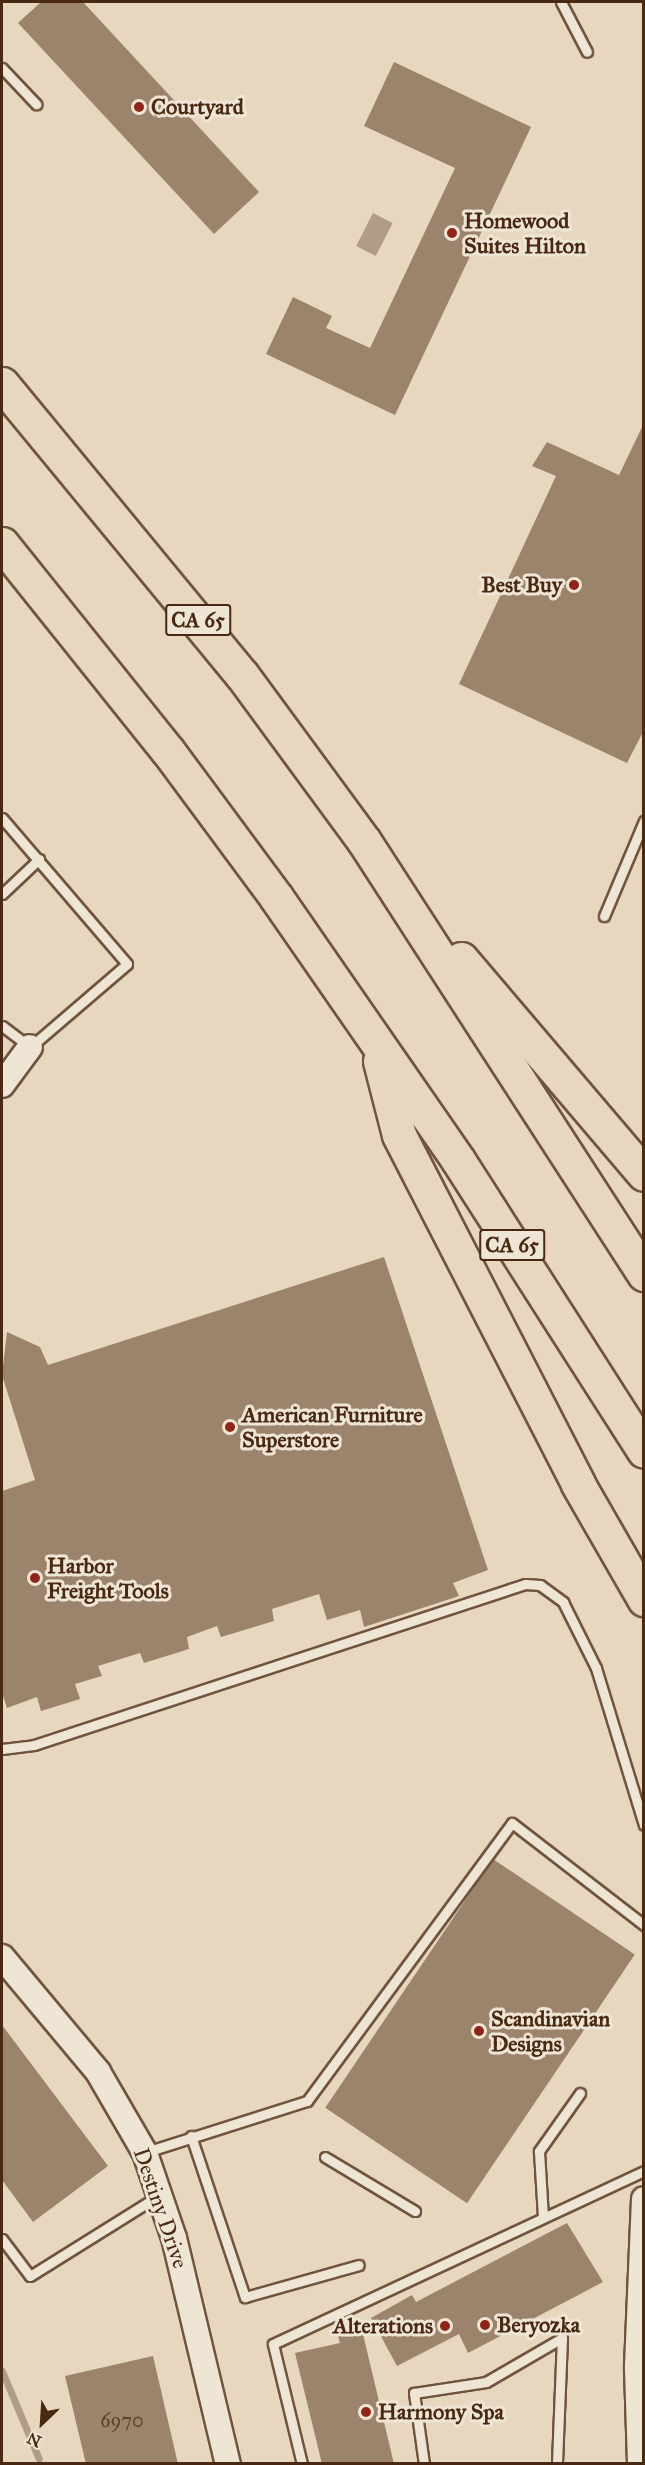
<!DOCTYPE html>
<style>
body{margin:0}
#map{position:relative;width:645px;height:2465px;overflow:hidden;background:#e7d7bf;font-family:"IM FELL Great Primer",serif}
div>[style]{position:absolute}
.water>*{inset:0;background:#b19c85;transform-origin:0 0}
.stream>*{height:7px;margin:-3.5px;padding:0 3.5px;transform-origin:3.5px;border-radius:3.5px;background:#b19c85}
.building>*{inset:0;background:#9b836c;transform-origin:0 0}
.roads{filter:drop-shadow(2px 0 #70543e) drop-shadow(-2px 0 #70543e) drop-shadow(0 2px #70543e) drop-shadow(0 -2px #70543e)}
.service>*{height:9px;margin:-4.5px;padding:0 4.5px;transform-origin:4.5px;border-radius:4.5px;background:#efe5d5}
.tertiary>*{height:24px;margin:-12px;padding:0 12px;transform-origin:12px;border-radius:12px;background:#efe5d5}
.motorway>*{height:33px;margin:-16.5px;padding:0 16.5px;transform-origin:16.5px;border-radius:16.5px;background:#e7d7bf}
.dots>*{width:16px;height:16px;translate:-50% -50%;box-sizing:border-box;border:3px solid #efe5d5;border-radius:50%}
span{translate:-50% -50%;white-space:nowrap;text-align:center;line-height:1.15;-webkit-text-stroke:6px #efe5d5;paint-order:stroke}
.number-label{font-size:20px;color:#5e4029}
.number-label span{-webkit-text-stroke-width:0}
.shield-label span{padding:2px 4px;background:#efe5d5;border:2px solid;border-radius:4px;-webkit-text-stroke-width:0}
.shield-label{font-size:21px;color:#492913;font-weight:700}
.poi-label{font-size:22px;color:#492913;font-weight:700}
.left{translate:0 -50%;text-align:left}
.right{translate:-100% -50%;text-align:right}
.street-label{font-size:22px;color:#492913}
.frame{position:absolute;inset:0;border:3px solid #492913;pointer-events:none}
.north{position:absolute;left:12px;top:2393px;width:60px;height:60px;-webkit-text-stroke:4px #efe5d5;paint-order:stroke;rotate:205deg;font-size:16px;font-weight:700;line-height:24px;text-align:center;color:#492913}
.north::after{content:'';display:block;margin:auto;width:21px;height:27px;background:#492913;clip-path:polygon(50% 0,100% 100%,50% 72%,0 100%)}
</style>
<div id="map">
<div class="water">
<i style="left:373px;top:213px;width:22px;height:37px;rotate:27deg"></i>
</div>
<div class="stream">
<i style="left:2px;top:2371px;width:95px;rotate:67.2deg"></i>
</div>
<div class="building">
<i style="clip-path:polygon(41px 2px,83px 2px,259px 192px,214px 234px,18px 23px)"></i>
<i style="clip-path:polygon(394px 62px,531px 127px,395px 415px,266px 354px,293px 297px,332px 316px,326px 328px,370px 348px,455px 168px,364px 126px)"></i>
<i style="clip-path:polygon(644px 423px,644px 730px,627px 763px,459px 684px,556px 476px,532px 466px,547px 442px,619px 475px)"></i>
<i style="clip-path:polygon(384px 1257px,488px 1570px,453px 1583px,459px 1596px,364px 1627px,360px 1610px,327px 1620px,319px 1594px,272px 1609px,274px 1621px,221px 1637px,217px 1626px,187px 1637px,189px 1649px,144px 1663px,140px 1653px,98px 1666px,102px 1676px,75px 1684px,80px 1699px,41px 1711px,37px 1697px,7px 1708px,2px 1693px,2px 1491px,35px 1480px,2px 1375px,7px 1332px,40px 1347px,48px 1365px)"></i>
<i style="left:493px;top:1859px;width:171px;height:300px;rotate:34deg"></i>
<i style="clip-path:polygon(2px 2025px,108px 2166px,33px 2222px,2px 2180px)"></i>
<i style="clip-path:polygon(567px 2223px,603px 2282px,468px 2353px,459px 2334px,397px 2366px,371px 2318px,412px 2295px,416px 2302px)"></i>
<i style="clip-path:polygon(362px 2330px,394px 2464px,322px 2464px,295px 2353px,340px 2343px,338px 2336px)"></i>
<i style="clip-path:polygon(153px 2356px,178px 2464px,86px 2464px,65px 2376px)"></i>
</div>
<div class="roads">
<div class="service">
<i style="left:561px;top:2px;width:56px;rotate:62.5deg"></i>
<i style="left:2px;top:68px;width:50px;rotate:46.6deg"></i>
<i style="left:2px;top:818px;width:192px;rotate:49.4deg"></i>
<i style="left:127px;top:964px;width:128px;rotate:139.4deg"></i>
<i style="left:30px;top:1047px;width:35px;rotate:-143deg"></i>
<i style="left:2px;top:894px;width:51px;rotate:-43.4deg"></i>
<i style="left:604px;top:916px;width:103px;rotate:-67.2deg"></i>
<i style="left:2px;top:1749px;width:32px;rotate:-7deg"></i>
<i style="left:34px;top:1745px;width:517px;rotate:-18.15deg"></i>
<i style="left:525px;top:1584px;width:15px;rotate:4deg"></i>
<i style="left:540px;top:1585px;width:29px;rotate:36deg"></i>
<i style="left:563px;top:1602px;width:74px;rotate:63.4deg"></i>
<i style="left:596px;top:1668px;width:164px;rotate:73deg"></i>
<i style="left:191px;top:2136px;width:170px;rotate:71.5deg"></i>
<i style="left:245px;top:2297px;width:118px;rotate:-15.7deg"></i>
<i style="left:146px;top:2152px;width:169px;rotate:-17.6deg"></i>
<i style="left:307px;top:2101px;width:345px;rotate:-53.6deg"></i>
<i style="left:512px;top:1823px;width:167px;rotate:37.7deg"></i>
<i style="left:325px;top:2157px;width:105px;rotate:31deg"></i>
<i style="left:543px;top:2217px;width:66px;rotate:-93.5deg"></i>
<i style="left:539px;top:2151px;width:71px;rotate:-54.7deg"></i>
<i style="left:2px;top:2239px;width:46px;rotate:52.9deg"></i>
<i style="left:30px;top:2276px;width:151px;rotate:-32deg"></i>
<i style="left:302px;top:2464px;width:123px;rotate:-103.6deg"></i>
<i style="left:273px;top:2344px;width:409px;rotate:-25deg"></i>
<i style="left:424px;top:2464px;width:72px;rotate:-98deg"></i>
<i style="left:414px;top:2393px;width:73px;rotate:-8.7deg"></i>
<i style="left:486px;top:2382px;width:88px;rotate:-30.1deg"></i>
<i style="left:562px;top:2338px;width:126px;rotate:92.3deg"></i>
</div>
<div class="tertiary">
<i style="left:2px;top:1085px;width:47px;rotate:-53.6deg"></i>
<i style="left:2px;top:1957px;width:150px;rotate:50.1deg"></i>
<i style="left:98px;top:2072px;width:94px;rotate:59.9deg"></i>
<i style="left:145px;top:2153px;width:90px;rotate:71.2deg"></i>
<i style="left:174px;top:2238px;width:232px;rotate:76.6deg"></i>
<i style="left:640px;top:2464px;width:98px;rotate:-91.8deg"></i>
<i style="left:637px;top:2366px;width:167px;rotate:-87.6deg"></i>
</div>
<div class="motorway">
<i style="left:2px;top:384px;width:377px;rotate:50.5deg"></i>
<i style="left:242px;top:675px;width:206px;rotate:53.7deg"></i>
<i style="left:364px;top:841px;width:516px;rotate:57.11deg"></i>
<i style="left:2px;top:544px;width:265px;rotate:51.3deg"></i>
<i style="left:168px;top:751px;width:182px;rotate:53.5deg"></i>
<i style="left:276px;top:897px;width:320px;rotate:55.3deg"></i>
<i style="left:458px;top:1160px;width:345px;rotate:57.4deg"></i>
<i style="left:461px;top:959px;width:282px;rotate:49.6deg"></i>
<i style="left:380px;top:1061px;width:76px;rotate:75.6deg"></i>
<i style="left:399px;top:1135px;width:392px;rotate:62.8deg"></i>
<i style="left:578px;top:1484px;width:133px;rotate:60.1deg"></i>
</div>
</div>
<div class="dots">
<i style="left:139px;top:107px;background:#8f2418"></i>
<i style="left:452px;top:233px;background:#8f2418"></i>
<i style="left:574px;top:585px;background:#8f2418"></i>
<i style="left:230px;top:1427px;background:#8f2418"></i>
<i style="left:35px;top:1578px;background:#8f2418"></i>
<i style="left:479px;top:2031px;background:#8f2418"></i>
<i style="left:485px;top:2325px;background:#8f2418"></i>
<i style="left:445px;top:2326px;background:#8f2418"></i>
<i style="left:366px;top:2412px;background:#8f2418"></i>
</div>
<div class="number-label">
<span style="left:122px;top:2420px">6970</span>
</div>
<div class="shield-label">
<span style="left:198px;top:620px">CA 65</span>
<span style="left:512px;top:1245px">CA 65</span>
</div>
<div class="poi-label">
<span class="left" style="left:151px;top:107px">Courtyard</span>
<span class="left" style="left:464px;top:233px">Homewood<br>Suites Hilton</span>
<span class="right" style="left:562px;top:585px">Best Buy</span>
<span class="left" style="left:242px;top:1427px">American Furniture<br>Superstore</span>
<span class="left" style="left:47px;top:1578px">Harbor<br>Freight Tools</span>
<span class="left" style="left:491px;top:2031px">Scandinavian<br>Designs</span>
<span class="left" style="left:497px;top:2325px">Beryozka</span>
<span class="right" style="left:433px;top:2326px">Alterations</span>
<span class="left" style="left:378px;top:2412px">Harmony Spa</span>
</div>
<div class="street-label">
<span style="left:161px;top:2208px;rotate:71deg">Destiny Drive</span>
</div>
<div class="frame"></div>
<div class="north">N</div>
</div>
